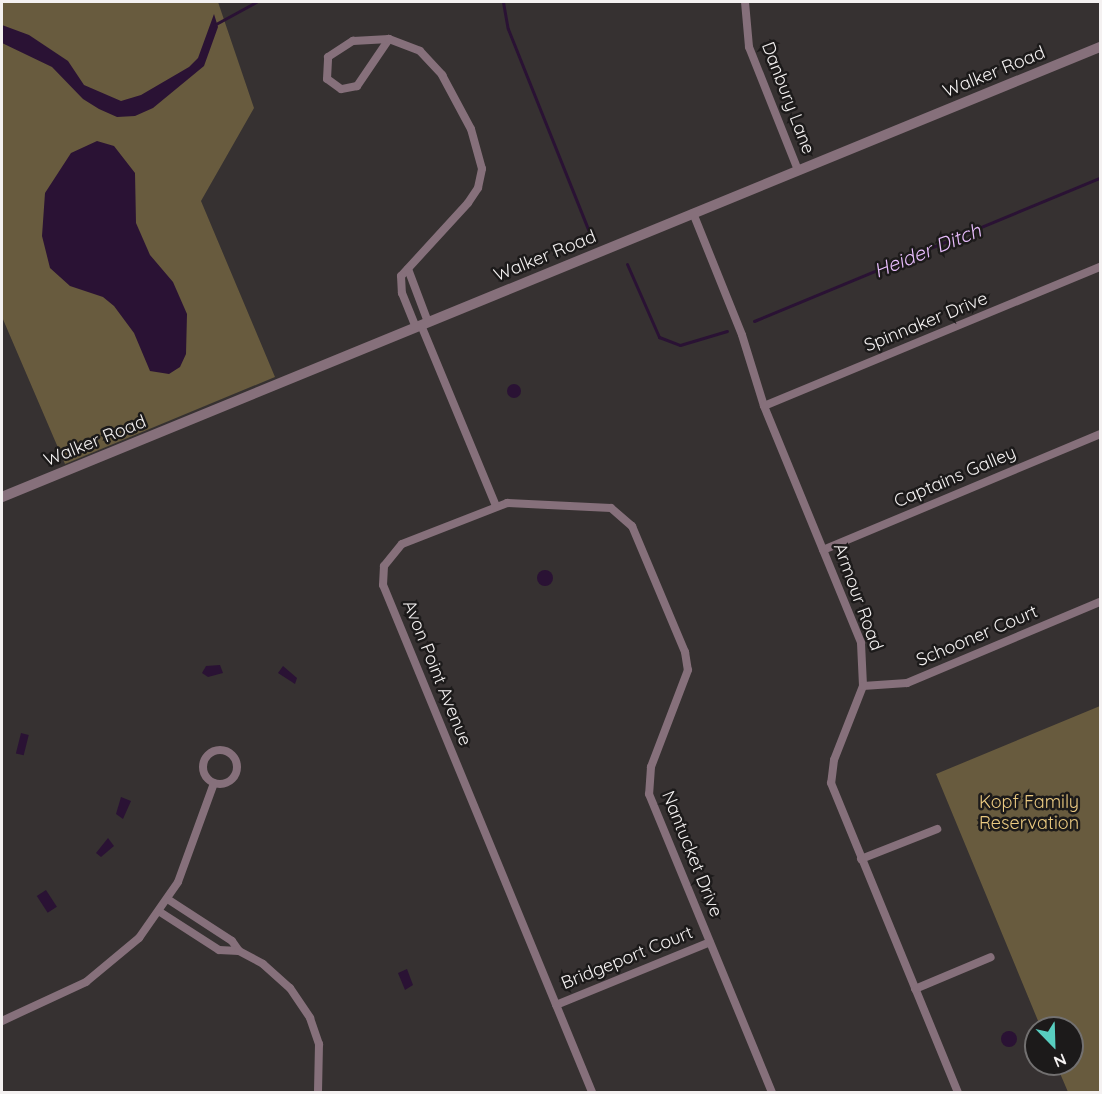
<!DOCTYPE html>
<style>
body{margin:0}
#map{position:relative;width:1102px;height:1094px;overflow:hidden;background:#363131;font-family:Quicksand,sans-serif}
div>[style]{position:absolute}
.green>*{inset:0;background:#685b3e}
.water>*{inset:0;background:#2a1234;transform-origin:0 0}
.round{border-radius:50%}
.stream>*{height:3px;margin:-1.5px;padding:0 1.5px;transform-origin:1.5px;border-radius:1.5px;background:#2a1234}
.minor>*{height:8px;margin:-4px;padding:0 4px;transform-origin:4px;border-radius:4px;background:#86707b}
.minor>.ring{margin:-4px;padding:0;box-sizing:content-box;background:none;border:8px solid #86707b;border-radius:50%}
.tertiary>*{height:10px;margin:-5px;padding:0 5px;transform-origin:5px;border-radius:5px;background:#86707b}
span{translate:-50% -50%;white-space:nowrap;text-align:center;line-height:1.15;-webkit-text-stroke:5px #1c1a1a;paint-order:stroke}
.street-label{font-size:18px;color:#f4f1f1}
.park-label{font-size:18px;color:#ebca81}
.water-label{font-size:20px;color:#e8bdfd;font-style:italic}
.frame{position:absolute;inset:0;border:3px solid #f4f1f1;pointer-events:none}
.north{position:absolute;left:1024px;top:1016px;width:60px;height:60px;box-sizing:border-box;background:#1c1a1a;border:2px solid #727070;border-radius:50%;rotate:157deg;font-size:16px;font-weight:700;line-height:24px;text-align:center;color:#f4f1f1}
.north::after{content:'';display:block;margin:auto;width:21px;height:27px;background:#58cec0;clip-path:polygon(50% 0,100% 100%,50% 72%,0 100%)}
</style>
<div id="map">
<div class="green">
<i style="clip-path:polygon(2px 2px,218px 2px,254px 108px,201px 201px,275px 377px,65px 464px,2px 317px)"></i>
<i style="clip-path:polygon(1100px 706px,1100px 1092px,1068px 1092px,1056px 1064px,1072px 1064px,1072px 1028px,1041px 1028px,936px 774px)"></i>
</div>
<div class="water">
<i style="clip-path:polygon(214px 14px,218px 27px,204px 66px,153px 108px,135px 116px,117px 117px,99px 109px,83px 99px,52px 67px,2px 43px,2px 25px,29px 35px,68px 61px,84px 85px,121px 101px,141px 95px,189px 67px,198px 58px)"></i>
<i style="clip-path:polygon(97px 141px,114px 146px,135px 173px,136px 223px,150px 255px,173px 282px,187px 314px,186px 354px,180px 367px,169px 374px,150px 371px,134px 333px,114px 306px,103px 297px,70px 286px,50px 268px,42px 236px,45px 193px,71px 153px)"></i>
<i class="round" style="left:507px;top:384px;width:14px;height:14px"></i>
<i class="round" style="left:537px;top:570px;width:16px;height:16px"></i>
<i style="clip-path:polygon(220px 665px,223px 673px,208px 677px,202px 673px,206px 666px)"></i>
<i style="clip-path:polygon(283px 666px,297px 678px,295px 684px,278px 673px)"></i>
<i style="left:21px;top:733px;width:8px;height:21px;rotate:14deg"></i>
<i style="clip-path:polygon(121px 797px,131px 801px,123px 819px,116px 814px)"></i>
<i style="clip-path:polygon(108px 838px,114px 846px,101px 857px,96px 853px)"></i>
<i style="left:46px;top:890px;width:20px;height:11px;rotate:57deg"></i>
<i style="clip-path:polygon(407px 969px,413px 985px,405px 990px,398px 973px)"></i>
<i class="round" style="left:1001px;top:1031px;width:16px;height:16px"></i>
</div>
<div class="stream">
<i style="left:503px;top:2px;width:27px;rotate:80deg"></i>
<i style="left:508px;top:29px;width:219px;rotate:68.2deg"></i>
<i style="left:214px;top:25px;width:48px;rotate:-28.7deg"></i>
<i style="left:627px;top:264px;width:80px;rotate:66.3deg"></i>
<i style="left:659px;top:337px;width:22px;rotate:21deg"></i>
<i style="left:680px;top:345px;width:49px;rotate:-16.6deg"></i>
<i style="left:754px;top:321px;width:374px;rotate:-22.5deg"></i>
</div>
<div class="minor">
<i style="left:745px;top:2px;width:45px;rotate:84.9deg"></i>
<i style="left:749px;top:47px;width:132px;rotate:68.3deg"></i>
<i style="left:389px;top:39px;width:57px;rotate:124.2deg"></i>
<i style="left:357px;top:86px;width:16px;rotate:169deg"></i>
<i style="left:341px;top:89px;width:17px;rotate:-144deg"></i>
<i style="left:327px;top:79px;width:22px;rotate:-87deg"></i>
<i style="left:328px;top:57px;width:30px;rotate:-33deg"></i>
<i style="left:353px;top:41px;width:36px;rotate:-3deg"></i>
<i style="left:389px;top:39px;width:33px;rotate:21deg"></i>
<i style="left:420px;top:51px;width:33px;rotate:47deg"></i>
<i style="left:442px;top:75px;width:61px;rotate:61.8deg"></i>
<i style="left:471px;top:129px;width:41px;rotate:74.6deg"></i>
<i style="left:482px;top:169px;width:19px;rotate:102deg"></i>
<i style="left:478px;top:188px;width:18px;rotate:124deg"></i>
<i style="left:468px;top:203px;width:99px;rotate:132.5deg"></i>
<i style="left:401px;top:276px;width:17px;rotate:87deg"></i>
<i style="left:402px;top:293px;width:37px;rotate:68deg"></i>
<i style="left:693px;top:213px;width:131px;rotate:68.1deg"></i>
<i style="left:742px;top:335px;width:74px;rotate:72.8deg"></i>
<i style="left:764px;top:406px;width:256px;rotate:67.7deg"></i>
<i style="left:861px;top:643px;width:43px;rotate:87.3deg"></i>
<i style="left:863px;top:686px;width:79px;rotate:111.4deg"></i>
<i style="left:834px;top:760px;width:23px;rotate:97deg"></i>
<i style="left:831px;top:783px;width:334px;rotate:67.7deg"></i>
<i style="left:408px;top:269px;width:57px;rotate:69.3deg"></i>
<i style="left:421px;top:325px;width:196px;rotate:67.5deg"></i>
<i style="left:764px;top:406px;width:364px;rotate:-22.5deg"></i>
<i style="left:823px;top:550px;width:300px;rotate:-22.7deg"></i>
<i style="left:863px;top:686px;width:44px;rotate:-3.9deg"></i>
<i style="left:907px;top:683px;width:209px;rotate:-22.8deg"></i>
<i class="ring" style="left:203px;top:750px;width:26px;height:26px"></i>
<i style="left:861px;top:859px;width:82px;rotate:-21.5deg"></i>
<i style="left:169px;top:900px;width:75px;rotate:33.1deg"></i>
<i style="left:232px;top:941px;width:12px;rotate:55deg"></i>
<i style="left:160px;top:912px;width:70px;rotate:32.8deg"></i>
<i style="left:219px;top:950px;width:20px;rotate:3deg"></i>
<i style="left:239px;top:951px;width:27px;rotate:28deg"></i>
<i style="left:263px;top:964px;width:36px;rotate:42deg"></i>
<i style="left:290px;top:988px;width:36px;rotate:56deg"></i>
<i style="left:310px;top:1018px;width:28px;rotate:71deg"></i>
<i style="left:319px;top:1044px;width:48px;rotate:91.2deg"></i>
<i style="left:915px;top:989px;width:82px;rotate:-22.8deg"></i>
<i style="left:556px;top:1005px;width:166px;rotate:-22.2deg"></i>
<i style="left:2px;top:1021px;width:93px;rotate:-24.9deg"></i>
<i style="left:86px;top:982px;width:69px;rotate:-39.7deg"></i>
<i style="left:139px;top:938px;width:68px;rotate:-55.1deg"></i>
<i style="left:178px;top:882px;width:105px;rotate:-70deg"></i>
<i style="left:592px;top:1092px;width:548px;rotate:-112.4deg"></i>
<i style="left:383px;top:585px;width:19px;rotate:-87deg"></i>
<i style="left:384px;top:566px;width:28px;rotate:-51deg"></i>
<i style="left:402px;top:544px;width:113px;rotate:-21.3deg"></i>
<i style="left:507px;top:503px;width:104px;rotate:2.8deg"></i>
<i style="left:611px;top:508px;width:28px;rotate:41deg"></i>
<i style="left:632px;top:526px;width:137px;rotate:67.2deg"></i>
<i style="left:685px;top:652px;width:18px;rotate:81deg"></i>
<i style="left:688px;top:670px;width:104px;rotate:110.9deg"></i>
<i style="left:651px;top:767px;width:27px;rotate:94deg"></i>
<i style="left:649px;top:794px;width:322px;rotate:67.6deg"></i>
</div>
<div class="tertiary">
<i style="left:2px;top:497px;width:1187px;rotate:-22.29deg"></i>
</div>
<div class="street-label">
<span style="left:994px;top:72px;rotate:-22deg">Walker Road</span>
<span style="left:788px;top:98px;rotate:69deg">Danbury Lane</span>
<span style="left:545px;top:256px;rotate:-22deg">Walker Road</span>
<span style="left:926px;top:322px;rotate:-22deg">Spinnaker Drive</span>
<span style="left:95px;top:441px;rotate:-22deg">Walker Road</span>
<span style="left:955px;top:477px;rotate:-23deg">Captains Galley</span>
<span style="left:858px;top:597px;rotate:70deg">Armour Road</span>
<span style="left:977px;top:636px;rotate:-23deg">Schooner Court</span>
<span style="left:437px;top:673px;rotate:68deg">Avon Point Avenue</span>
<span style="left:692px;top:854px;rotate:68deg">Nantucket Drive</span>
<span style="left:627px;top:958px;rotate:-22deg">Bridgeport Court</span>
</div>
<div class="park-label">
<span style="left:1029px;top:813px">Kopf Family<br>Reservation</span>
</div>
<div class="water-label">
<span style="left:927px;top:250px;rotate:-22deg">Heider Ditch</span>
</div>
<div class="frame"></div>
<div class="north">N</div>
</div>
